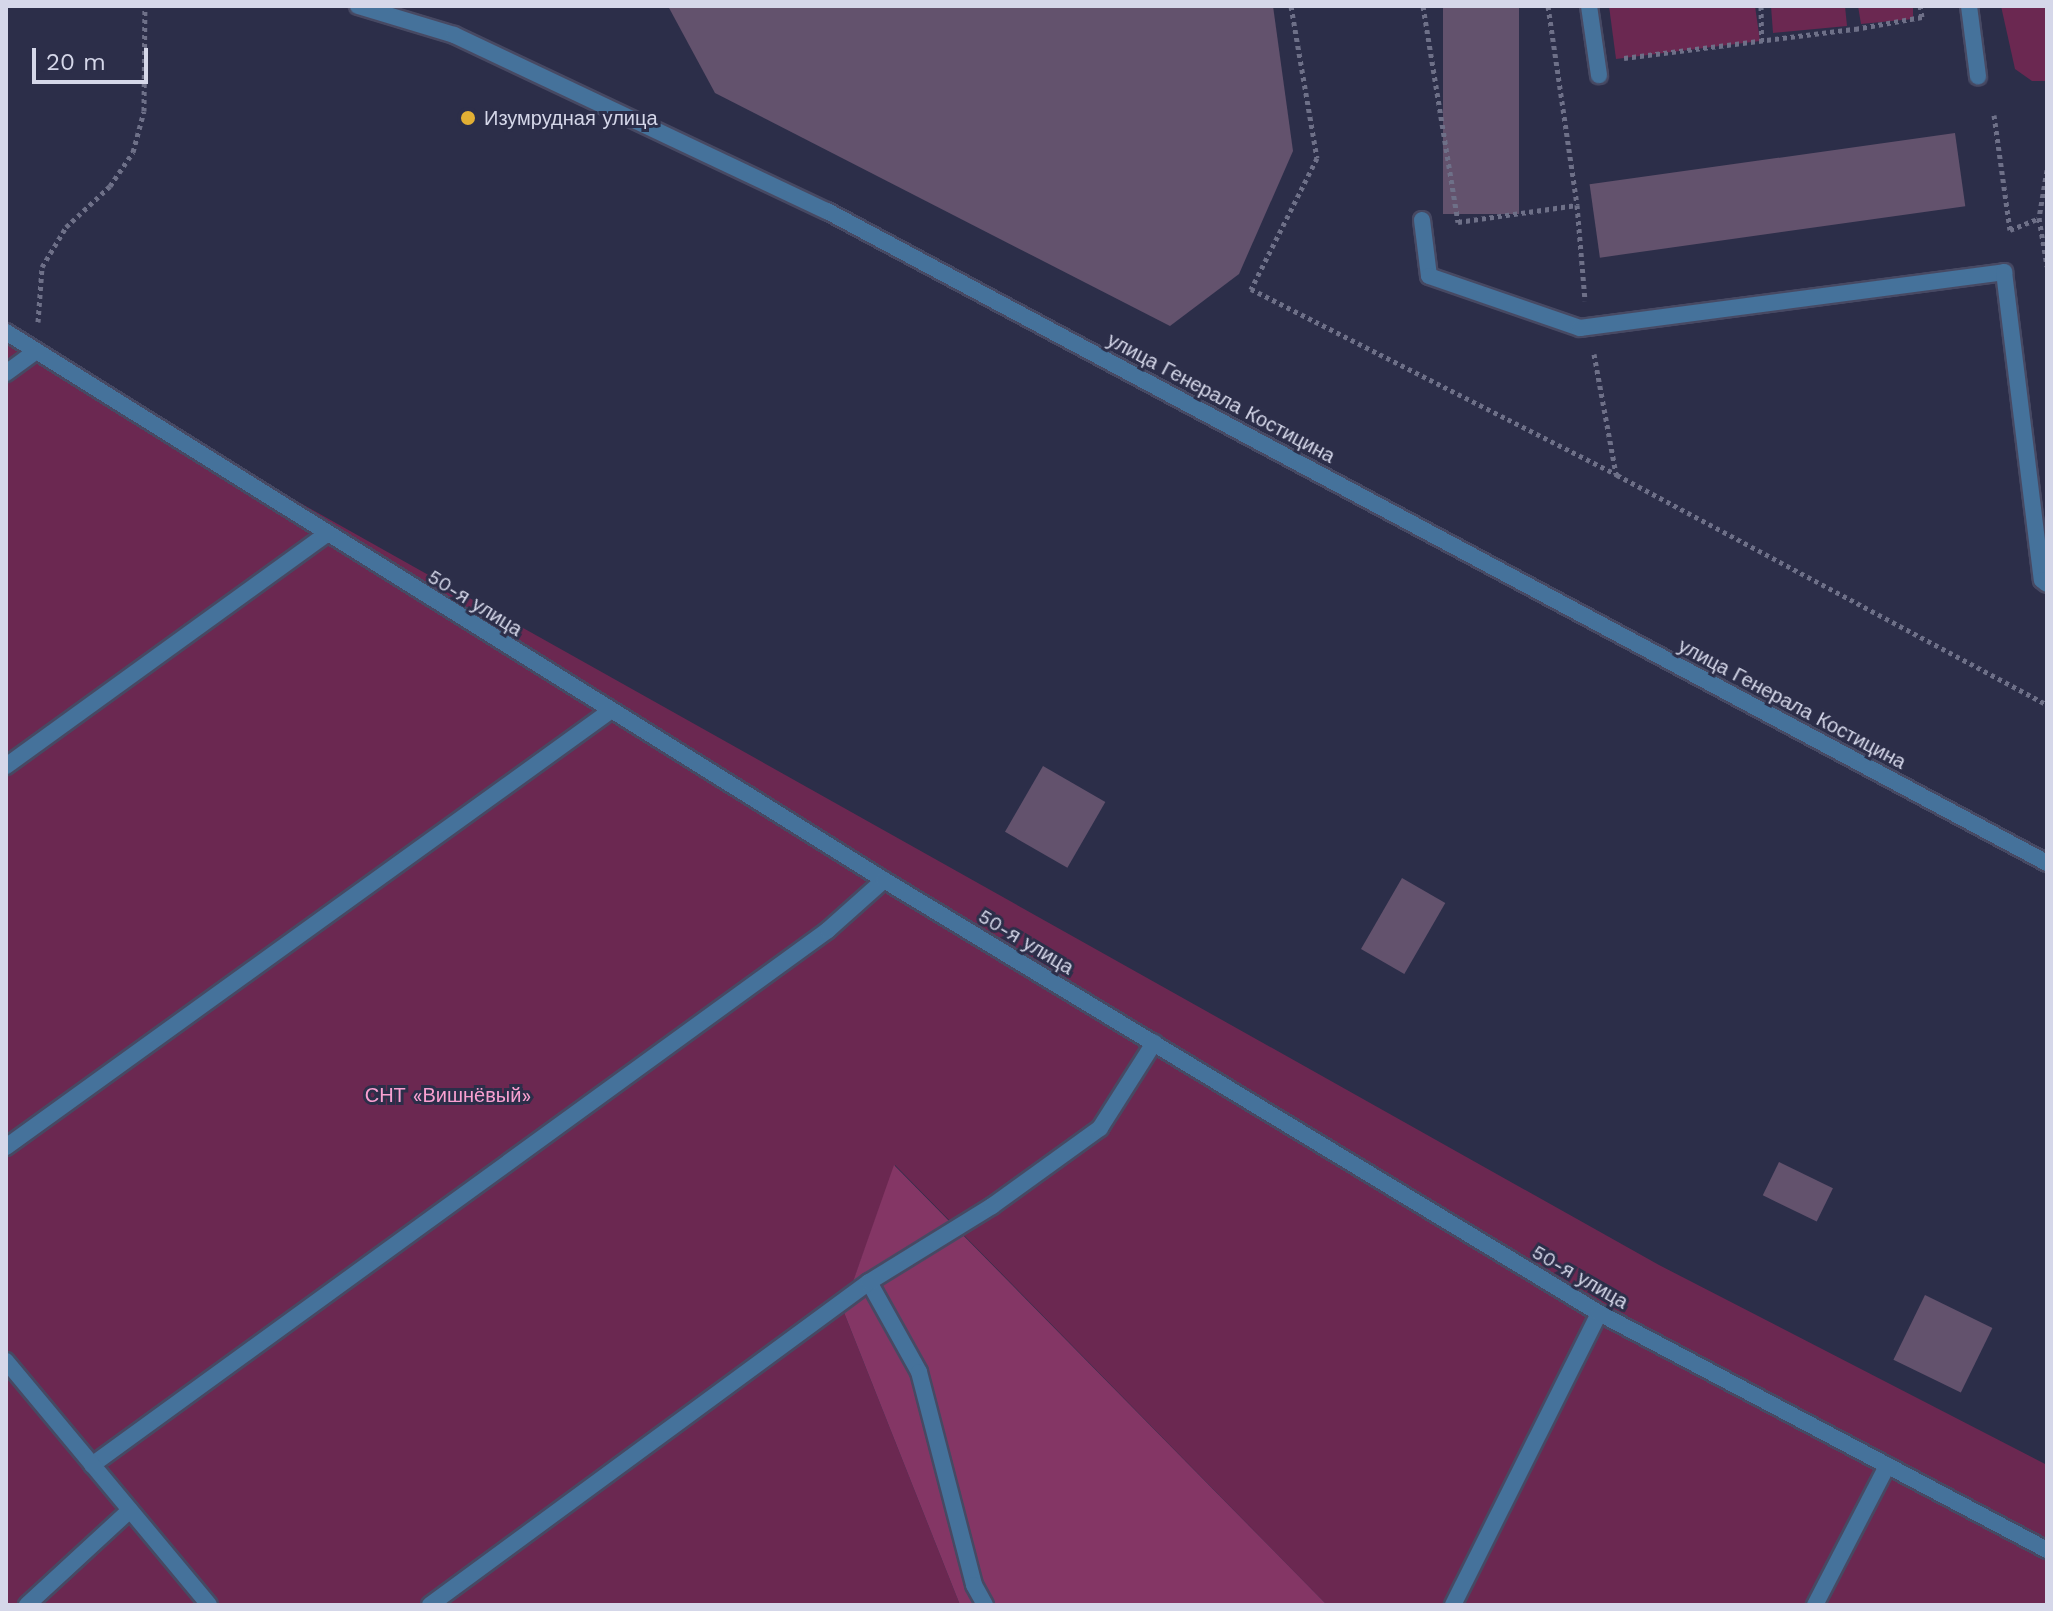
<!DOCTYPE html>
<meta charset="utf-8">
<style>
body{margin:0}
#map{position:relative;width:2053px;height:1611px;overflow:hidden;background:#2c2e49;font-family:"Work Sans",sans-serif}
div>[style]{position:absolute}
.green>*{inset:0;background:#6b2851}
.forest>*{inset:0;background:#843665}
.building>*{inset:0;background:#63526d;transform-origin:0 0}
.path>*{height:5px;margin-top:-2.5px;transform-origin:0;background:repeating-linear-gradient(90deg,#6e7088 0 4px,transparent 0 8px)}
.roads{filter:drop-shadow(2px 0 #474963) drop-shadow(-2px 0 #474963) drop-shadow(0 2px #474963) drop-shadow(0 -2px #474963)}
.service>*{height:16px;margin:-8px;padding:0 8px;transform-origin:8px;border-radius:8px;background:#45729b}
.minor>*{height:16px;margin:-8px;padding:0 8px;transform-origin:8px;border-radius:8px;background:#45729b}
.tertiary>*{height:16px;margin:-8px;padding:0 8px;transform-origin:8px;border-radius:8px;background:#45729b}
.dots>*{width:22px;height:22px;translate:-50% -50%;box-sizing:border-box;border:4px solid #2c2e49;border-radius:50%}
span{translate:-50% -50%;white-space:nowrap;text-align:center;line-height:1.15;-webkit-text-stroke:6px #2c2e49;paint-order:stroke}
.poi-label{font-size:20px;color:#d5d7e9}
.left{translate:0 -50%;text-align:left}
.street-label{font-size:20px;color:#d5d7e9}
.park-label{font-size:20px;color:#f9a0d1}
.frame{position:absolute;inset:0;border:8px solid #d5d7e9;pointer-events:none}
.scale{position:absolute;left:32px;top:48px;width:116px;height:36px;box-sizing:border-box;border:4px solid #d5d7e9;border-top:0;padding-left:10px;font-size:24px;line-height:28px;white-space:nowrap;color:#d5d7e9;-webkit-text-stroke:6px #2c2e49;paint-order:stroke}
</style>
<div id="map">
<div class="green">
<i style="clip-path:polygon(1609px 6px,1755px 6px,1760px 41px,1616px 59px)"></i>
<i style="clip-path:polygon(1771px 6px,1845px 6px,1847px 26px,1773px 33px)"></i>
<i style="clip-path:polygon(1858px 6px,1913px 6px,1913px 19px,1861px 24px)"></i>
<i style="clip-path:polygon(2001px 6px,2047px 6px,2047px 81px,2032px 81px,2015px 69px)"></i>
<i style="clip-path:polygon(6px 338px,1659px 1265px,2047px 1465px,2047px 1605px,1327px 1605px,895px 1165px,843px 1310px,960px 1605px,6px 1605px)"></i>
</div>
<div class="forest">
<i style="clip-path:polygon(894px 1165px,1327px 1605px,960px 1605px,843px 1310px)"></i>
</div>
<div class="building">
<i style="clip-path:polygon(668px 6px,1273px 6px,1293px 151px,1239px 274px,1170px 326px,715px 93px)"></i>
<i style="left:1443px;top:6px;width:76px;height:208px"></i>
<i style="left:1955px;top:133px;width:74px;height:369px;rotate:82deg"></i>
<i style="left:1043px;top:766px;width:72px;height:76px;rotate:30deg"></i>
<i style="left:1402px;top:878px;width:50px;height:82px;rotate:30deg"></i>
<i style="left:1779px;top:1162px;width:60px;height:37px;rotate:26deg"></i>
<i style="left:1925px;top:1295px;width:75px;height:72px;rotate:26deg"></i>
</div>
<div class="path">
<i style="left:1291px;top:6px;width:154px;rotate:80.3deg"></i>
<i style="left:1317px;top:158px;width:147px;rotate:116.7deg"></i>
<i style="left:1251px;top:289px;width:411px;rotate:26.9deg"></i>
<i style="left:1617px;top:475px;width:488px;rotate:28.1deg"></i>
<i style="left:1423px;top:6px;width:219px;rotate:80.8deg"></i>
<i style="left:1458px;top:222px;width:120px;rotate:-8.1deg"></i>
<i style="left:1577px;top:205px;width:96px;rotate:85.2deg"></i>
<i style="left:1548px;top:6px;width:201px;rotate:81.7deg"></i>
<i style="left:1761px;top:6px;width:39px;rotate:89deg"></i>
<i style="left:1624px;top:58px;width:233px;rotate:-7.2deg"></i>
<i style="left:1855px;top:29px;width:68px;rotate:-10.2deg"></i>
<i style="left:1922px;top:17px;width:11px;rotate:-100deg"></i>
<i style="left:1994px;top:115px;width:116px;rotate:82.1deg"></i>
<i style="left:2010px;top:230px;width:31px;rotate:-22deg"></i>
<i style="left:2047px;top:170px;width:49px;rotate:99.5deg"></i>
<i style="left:2039px;top:218px;width:49px;rotate:80.5deg"></i>
<i style="left:38px;top:322px;width:55px;rotate:-85.8deg"></i>
<i style="left:42px;top:267px;width:47px;rotate:-59deg"></i>
<i style="left:66px;top:227px;width:60px;rotate:-43deg"></i>
<i style="left:110px;top:186px;width:41px;rotate:-55.9deg"></i>
<i style="left:133px;top:152px;width:42px;rotate:-75deg"></i>
<i style="left:144px;top:111px;width:105px;rotate:-89.5deg"></i>
<i style="left:1594px;top:354px;width:122px;rotate:79.6deg"></i>
</div>
<div class="roads">
<div class="service">
<i style="left:1589px;top:6px;width:70px;rotate:81.8deg"></i>
<i style="left:1969px;top:6px;width:71px;rotate:82.7deg"></i>
<i style="left:1422px;top:220px;width:56px;rotate:82.9deg"></i>
<i style="left:1429px;top:276px;width:160px;rotate:19deg"></i>
<i style="left:1580px;top:328px;width:428px;rotate:-7.5deg"></i>
<i style="left:2004px;top:272px;width:310px;rotate:83deg"></i>
<i style="left:2042px;top:580px;width:6px;rotate:39deg"></i>
<i style="left:6px;top:373px;width:37px;rotate:-36deg"></i>
<i style="left:6px;top:766px;width:395px;rotate:-35.9deg"></i>
<i style="left:6px;top:1147px;width:745px;rotate:-35.82deg"></i>
<i style="left:869px;top:1282px;width:103px;rotate:60.9deg"></i>
<i style="left:919px;top:1372px;width:220px;rotate:75.5deg"></i>
<i style="left:974px;top:1585px;width:23px;rotate:61deg"></i>
<i style="left:92px;top:1465px;width:910px;rotate:-36.01deg"></i>
<i style="left:828px;top:930px;width:75px;rotate:-41.8deg"></i>
<i style="left:27px;top:1605px;width:140px;rotate:-42.7deg"></i>
<i style="left:430px;top:1605px;width:545px;rotate:-36.34deg"></i>
<i style="left:869px;top:1282px;width:145px;rotate:-31.7deg"></i>
<i style="left:992px;top:1206px;width:133px;rotate:-35.8deg"></i>
<i style="left:1100px;top:1128px;width:101px;rotate:-57.6deg"></i>
<i style="left:1453px;top:1605px;width:326px;rotate:-63.4deg"></i>
<i style="left:1815px;top:1605px;width:157px;rotate:-62.6deg"></i>
</div>
<div class="minor">
<i style="left:6px;top:332px;width:1035px;rotate:31.97deg"></i>
<i style="left:884px;top:880px;width:836px;rotate:31.2deg"></i>
<i style="left:1599px;top:1313px;width:507px;rotate:27.88deg"></i>
<i style="left:6px;top:1361px;width:317px;rotate:50.2deg"></i>
</div>
<div class="tertiary">
<i style="left:358px;top:6px;width:100px;rotate:16.8deg"></i>
<i style="left:454px;top:35px;width:412px;rotate:25.3deg"></i>
<i style="left:827px;top:211px;width:1383px;rotate:28.12deg"></i>
</div>
</div>
<div class="dots">
<i style="left:468px;top:118px;background:#e2af34"></i>
</div>
<div class="poi-label">
<span class="left" style="left:484px;top:118px">Изумрудная улица</span>
</div>
<div class="street-label">
<span style="left:1221px;top:398px;rotate:28deg">улица Генерала Костицина</span>
<span style="left:475px;top:603px;rotate:32deg">50-я улица</span>
<span style="left:1792px;top:704px;rotate:28deg">улица Генерала Костицина</span>
<span style="left:1026px;top:942px;rotate:31deg">50-я улица</span>
<span style="left:1580px;top:1277px;rotate:30deg">50-я улица</span>
</div>
<div class="park-label">
<span style="left:448px;top:1095px">СНТ «Вишнёвый»</span>
</div>
<div class="frame"></div>
<div class="scale">20 m</div>
</div>
